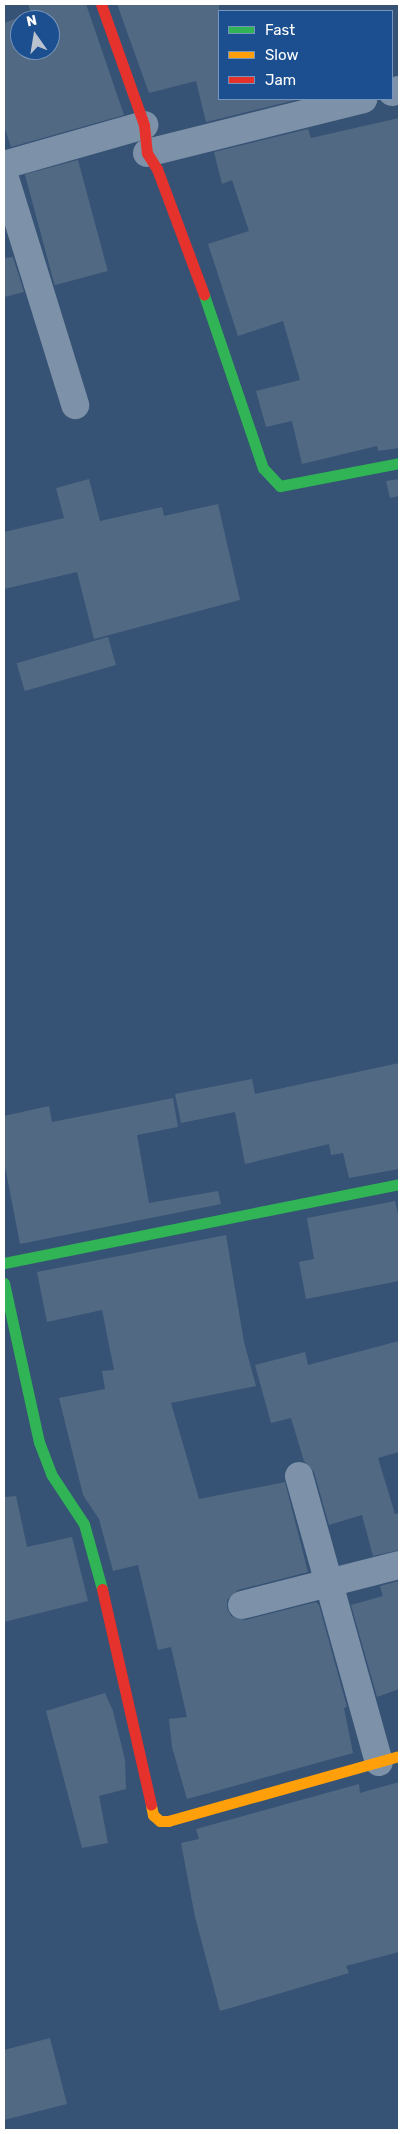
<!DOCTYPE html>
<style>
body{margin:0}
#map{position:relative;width:403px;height:2134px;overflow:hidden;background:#365274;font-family:Rubik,sans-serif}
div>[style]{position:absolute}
.building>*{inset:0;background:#526984;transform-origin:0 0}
.street>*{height:28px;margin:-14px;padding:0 14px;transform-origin:14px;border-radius:14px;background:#7d92a8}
.fast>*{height:11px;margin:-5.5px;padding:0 5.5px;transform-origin:5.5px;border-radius:5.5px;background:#30b455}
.slow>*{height:11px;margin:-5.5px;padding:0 5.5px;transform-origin:5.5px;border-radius:5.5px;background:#ff9f0a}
.jam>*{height:11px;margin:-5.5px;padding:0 5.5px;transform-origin:5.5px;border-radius:5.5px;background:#e5322d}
span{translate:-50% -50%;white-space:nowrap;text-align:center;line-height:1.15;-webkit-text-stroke:5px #1b4f8f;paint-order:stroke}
.frame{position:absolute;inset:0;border:5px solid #fff;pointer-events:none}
.legend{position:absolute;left:218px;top:10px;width:175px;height:90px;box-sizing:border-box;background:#1b4f8f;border:1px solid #7695bc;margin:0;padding:6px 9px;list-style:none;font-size:15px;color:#fff}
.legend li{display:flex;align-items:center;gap:10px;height:25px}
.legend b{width:25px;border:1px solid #7695bc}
.north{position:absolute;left:10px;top:10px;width:50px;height:50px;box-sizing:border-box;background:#1b4f8f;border:1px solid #7695bc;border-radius:50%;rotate:347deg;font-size:14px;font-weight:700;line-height:20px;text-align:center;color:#fff}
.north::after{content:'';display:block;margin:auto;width:18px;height:22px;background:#b9c2ce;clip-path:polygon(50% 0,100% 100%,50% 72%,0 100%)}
</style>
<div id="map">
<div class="building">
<i style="clip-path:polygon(evenodd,28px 4px,86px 4px,124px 115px,11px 147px,4px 126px,4px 23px,31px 13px,28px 4px,20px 20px,50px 20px,50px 50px,20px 50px,20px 20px)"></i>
<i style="clip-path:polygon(117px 4px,219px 4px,219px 99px,300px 99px,206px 122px,196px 81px,149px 93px)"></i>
<i style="clip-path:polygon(399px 118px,399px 448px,378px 451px,377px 446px,302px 464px,292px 421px,266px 427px,256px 391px,300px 380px,283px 321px,238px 336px,208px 244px,249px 231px,232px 180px,222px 184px,214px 152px,308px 129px,311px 138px)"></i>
<i style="left:78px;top:160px;width:115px;height:55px;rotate:75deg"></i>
<i style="clip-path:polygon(13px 257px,24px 292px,4px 297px,4px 258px)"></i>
<i style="clip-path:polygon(89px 479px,100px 521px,162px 507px,164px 516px,218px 504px,240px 600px,94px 639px,77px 572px,4px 589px,4px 532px,64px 518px,56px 488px)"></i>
<i style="clip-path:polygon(399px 479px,399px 496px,390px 498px,386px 481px)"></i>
<i style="left:108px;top:637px;width:29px;height:95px;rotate:74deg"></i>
<i style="clip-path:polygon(399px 1063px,399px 1169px,349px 1178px,343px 1153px,331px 1155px,329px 1144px,245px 1164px,235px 1112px,181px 1123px,175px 1094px,252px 1079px,255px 1094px)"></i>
<i style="clip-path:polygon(173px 1098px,178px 1127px,137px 1135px,149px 1203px,218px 1191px,221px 1204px,20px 1244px,4px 1161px,4px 1116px,49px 1106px,52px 1122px)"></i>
<i style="clip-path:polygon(395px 1201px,399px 1219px,399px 1281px,306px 1299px,299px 1262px,314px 1259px,307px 1218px)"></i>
<i style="clip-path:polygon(226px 1235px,244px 1342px,256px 1386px,171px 1403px,199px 1499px,285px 1482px,308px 1572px,238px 1590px,227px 1600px,227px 1608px,231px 1616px,245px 1620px,316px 1602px,319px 1605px,347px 1707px,344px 1708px,353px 1753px,187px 1799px,172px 1747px,169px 1719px,187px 1717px,171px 1647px,158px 1650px,138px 1565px,113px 1571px,99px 1519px,83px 1495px,59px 1398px,105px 1389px,102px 1371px,114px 1370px,102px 1310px,47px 1322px,37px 1272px)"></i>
<i style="clip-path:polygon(399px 1341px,399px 1452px,378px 1458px,395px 1514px,399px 1513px,399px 1550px,373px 1556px,362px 1515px,329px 1525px,314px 1472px,304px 1461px,291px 1418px,271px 1423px,255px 1365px,305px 1352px,308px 1365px)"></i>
<i style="clip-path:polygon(16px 1496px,27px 1547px,72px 1537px,88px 1601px,4px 1622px,4px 1497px)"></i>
<i style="clip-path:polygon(399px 1581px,399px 1689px,377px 1697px,351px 1605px,383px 1596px,380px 1586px)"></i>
<i style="clip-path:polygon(105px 1693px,113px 1711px,125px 1760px,126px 1789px,99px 1796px,108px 1843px,82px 1848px,46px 1711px)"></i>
<i style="clip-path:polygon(399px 1782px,399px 1952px,346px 1966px,349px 1973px,220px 2011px,195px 1917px,181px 1843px,199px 1839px,196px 1829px,359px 1784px,360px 1793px)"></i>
<i style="clip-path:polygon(50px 2038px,67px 2104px,4px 2120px,4px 2050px)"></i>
</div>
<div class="street">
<i style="left:392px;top:92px;width:7px;rotate:-16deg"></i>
<i style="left:147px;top:153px;width:223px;rotate:-14deg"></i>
<i style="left:4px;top:165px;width:146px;rotate:-15.9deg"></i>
<i style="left:4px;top:175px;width:241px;rotate:72.8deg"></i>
<i style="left:299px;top:1476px;width:297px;rotate:74.4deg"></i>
<i style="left:242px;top:1605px;width:162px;rotate:-14.3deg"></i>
</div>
<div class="fast">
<i style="left:204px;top:295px;width:183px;rotate:71.2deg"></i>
<i style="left:263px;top:468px;width:25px;rotate:47deg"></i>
<i style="left:280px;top:486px;width:121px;rotate:-10.9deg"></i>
<i style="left:4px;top:1263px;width:403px;rotate:-11.3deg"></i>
<i style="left:4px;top:1283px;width:163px;rotate:77.6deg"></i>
<i style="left:39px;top:1442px;width:34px;rotate:69deg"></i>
<i style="left:51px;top:1474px;width:60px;rotate:56.6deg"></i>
<i style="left:84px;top:1524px;width:67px;rotate:74.5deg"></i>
</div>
<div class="slow">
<i style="left:151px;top:1805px;width:10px;rotate:79deg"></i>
<i style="left:153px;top:1815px;width:9px;rotate:41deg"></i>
<i style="left:160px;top:1821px;width:8px"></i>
<i style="left:168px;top:1821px;width:240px;rotate:-15.7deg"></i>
</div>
<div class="jam">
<i style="left:101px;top:4px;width:128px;rotate:70.4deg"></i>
<i style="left:144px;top:125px;width:28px;rotate:84deg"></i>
<i style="left:147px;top:153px;width:19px;rotate:58deg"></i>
<i style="left:157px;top:169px;width:134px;rotate:69.5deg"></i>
<i style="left:102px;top:1589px;width:221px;rotate:77.2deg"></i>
</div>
<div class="frame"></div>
<ul class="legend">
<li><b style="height:6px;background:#30b455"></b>Fast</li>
<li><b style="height:6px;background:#ff9f0a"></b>Slow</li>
<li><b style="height:6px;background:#e5322d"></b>Jam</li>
</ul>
<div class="north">N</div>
</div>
